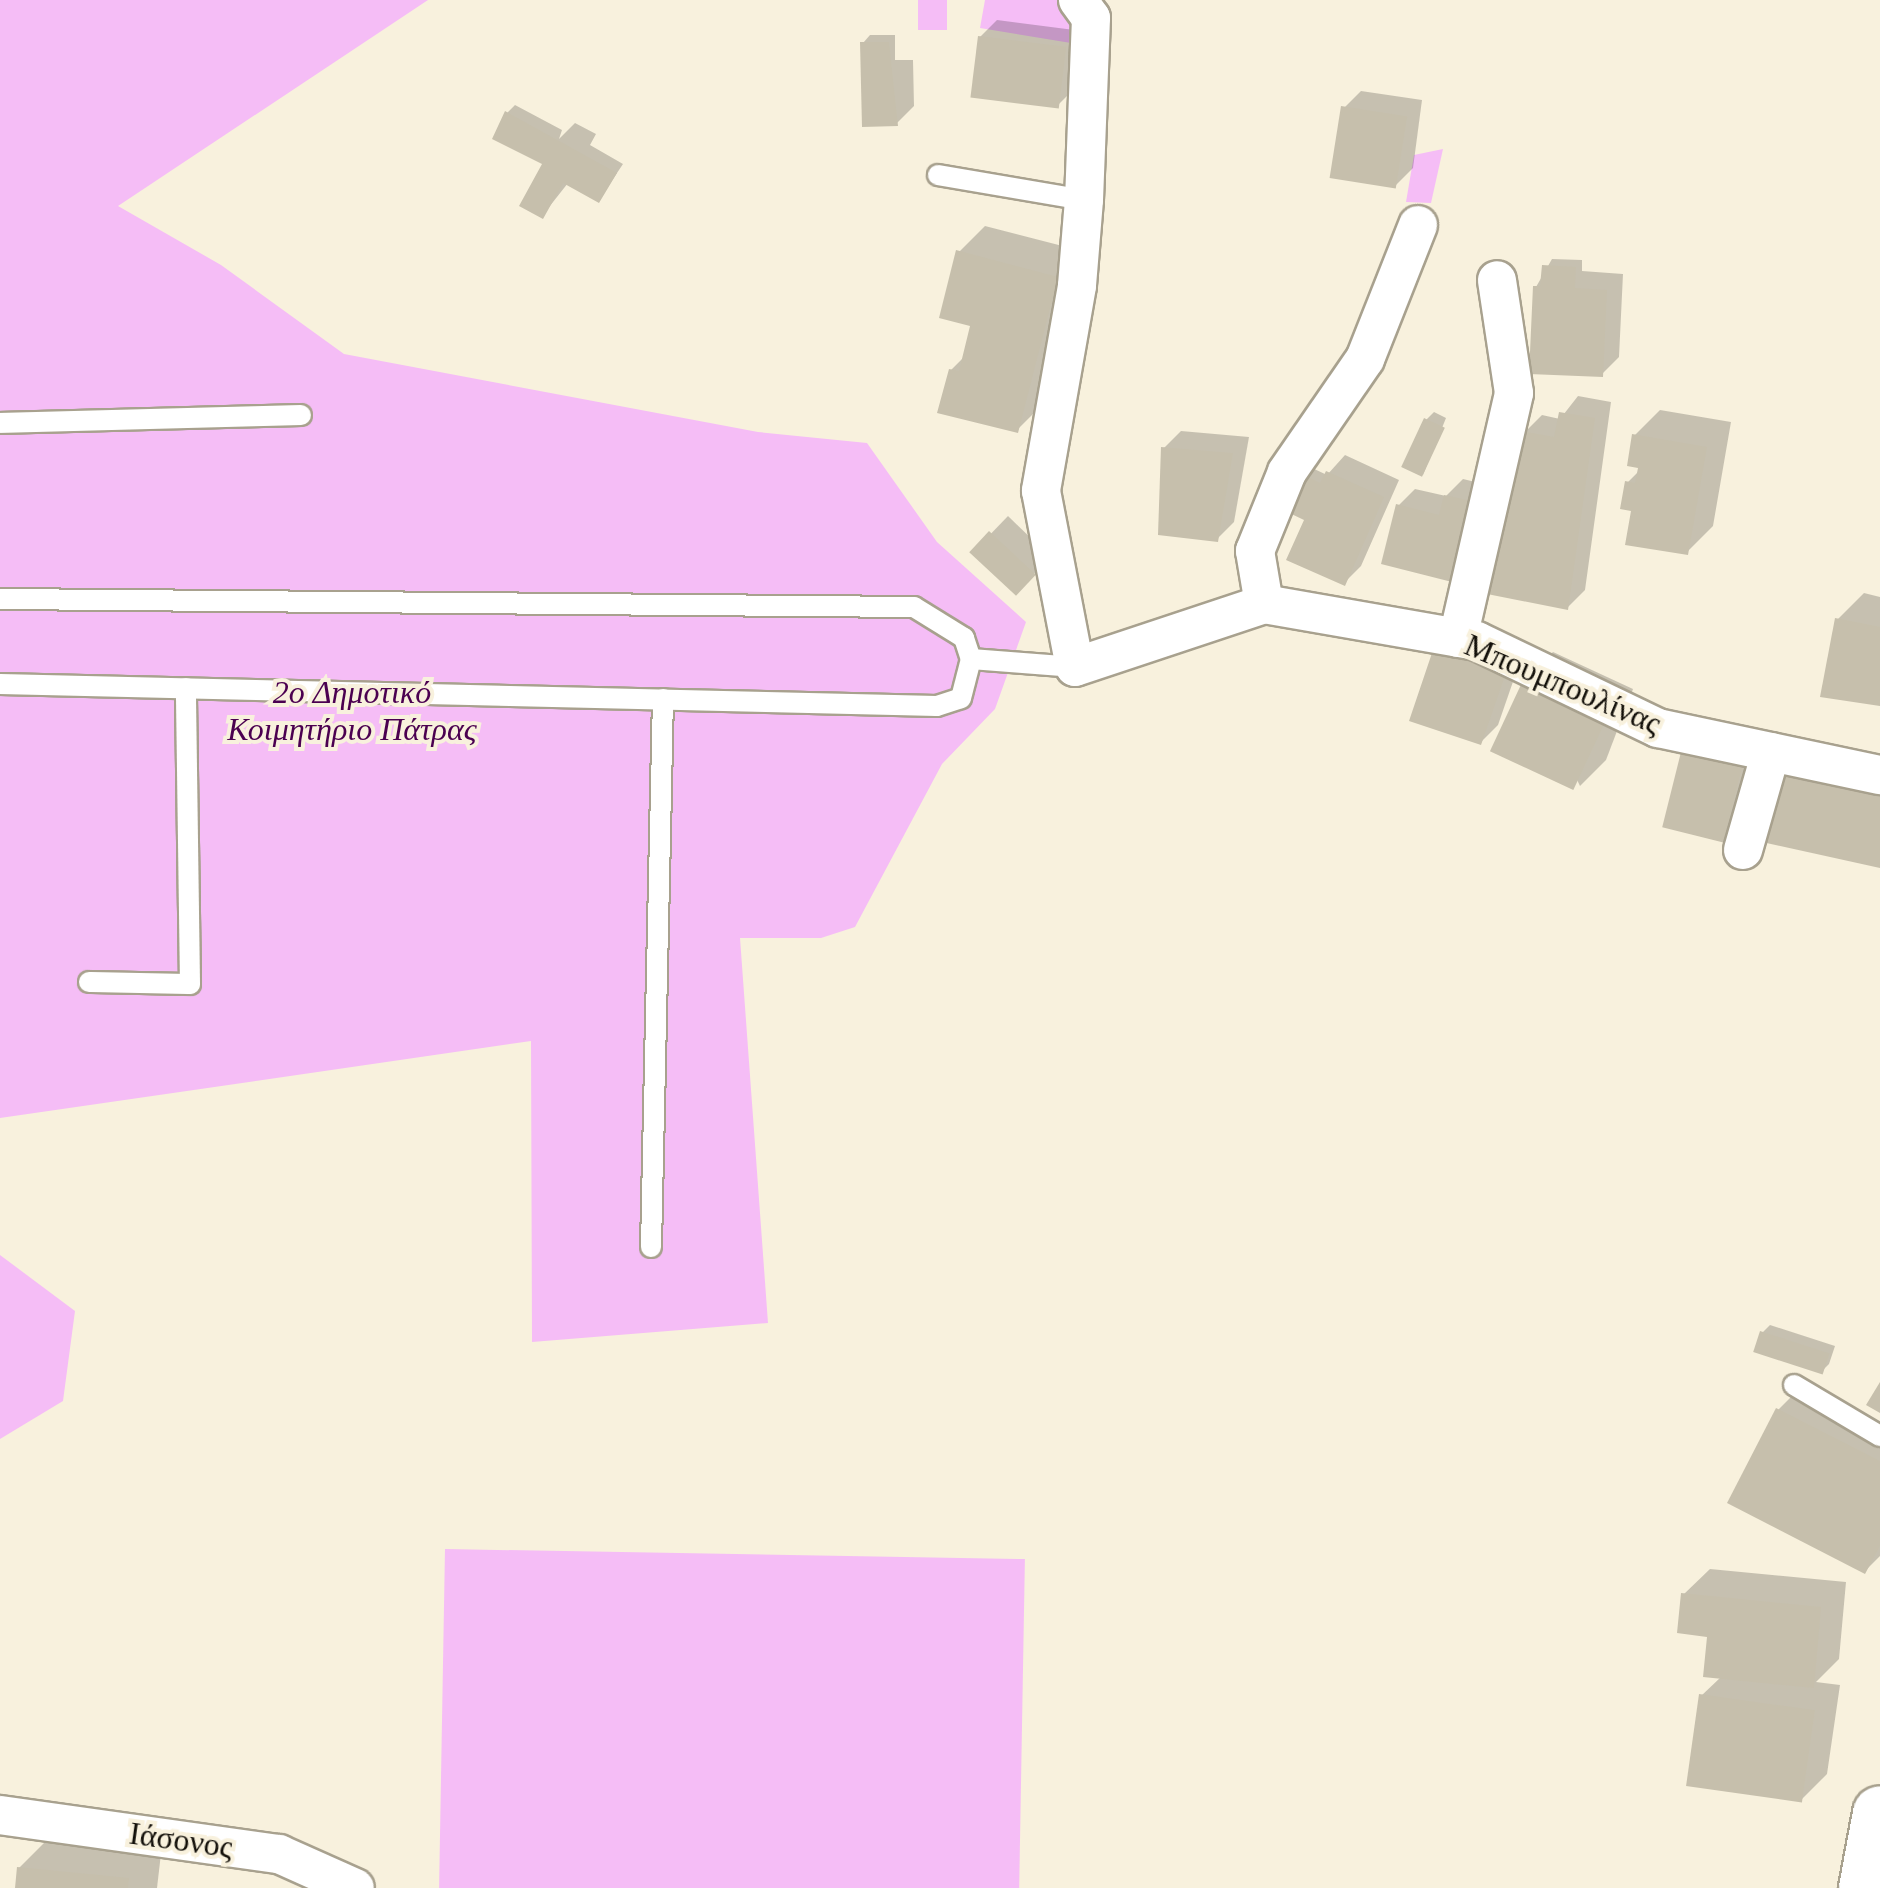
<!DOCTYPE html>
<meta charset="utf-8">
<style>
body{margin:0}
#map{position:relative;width:1880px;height:1888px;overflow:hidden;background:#f8f1dd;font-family:Georgia,serif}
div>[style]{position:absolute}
.green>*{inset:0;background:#f5bdf6;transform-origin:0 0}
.shadow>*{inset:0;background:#0003;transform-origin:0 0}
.building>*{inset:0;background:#c6bfac;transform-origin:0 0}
.roads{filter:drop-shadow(2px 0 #a8a18e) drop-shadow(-2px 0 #a8a18e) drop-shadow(0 2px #a8a18e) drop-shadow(0 -2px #a8a18e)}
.service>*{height:20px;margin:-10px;padding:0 10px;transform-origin:10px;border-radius:10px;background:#fff}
.minor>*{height:38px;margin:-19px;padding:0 19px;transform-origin:19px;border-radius:19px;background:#fff}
.primary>*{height:55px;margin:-27.5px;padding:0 27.5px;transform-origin:27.5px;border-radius:27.5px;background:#fff}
span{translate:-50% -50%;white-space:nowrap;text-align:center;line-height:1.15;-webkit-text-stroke:8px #f8f1dd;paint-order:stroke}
.street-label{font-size:32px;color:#120f09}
.park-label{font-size:32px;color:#4b0050;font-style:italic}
</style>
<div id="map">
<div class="green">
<i style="clip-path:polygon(0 0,428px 0,118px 206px,221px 265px,344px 354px,758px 432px,867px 443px,937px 542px,1026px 622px,995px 709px,942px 764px,855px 927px,821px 938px,740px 938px,768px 1323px,532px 1342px,531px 1041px,0 1118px)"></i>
<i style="left:918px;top:0;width:29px;height:30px"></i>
<i style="clip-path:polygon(985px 0,1058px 0,1075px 20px,1071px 43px,980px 28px)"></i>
<i style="clip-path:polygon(1443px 149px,1431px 203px,1406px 202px,1414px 155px)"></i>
<i style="clip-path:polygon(0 1255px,75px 1311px,63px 1401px,0 1439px)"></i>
<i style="left:445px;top:1549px;width:580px;height:339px;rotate:1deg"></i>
</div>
<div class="shadow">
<i style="clip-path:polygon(997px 20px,1082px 31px,1074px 89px,1057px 106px,980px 37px)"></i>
<i style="clip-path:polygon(870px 35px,895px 35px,895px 60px,913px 60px,914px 106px,897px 123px,863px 43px)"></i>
<i style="clip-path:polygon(1361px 91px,1422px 100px,1413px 168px,1396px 185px,1344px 108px)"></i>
<i style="clip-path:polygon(515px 105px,562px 130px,559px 139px,575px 123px,596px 134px,590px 145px,623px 164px,599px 200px,568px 183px,542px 216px,546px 162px,507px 113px)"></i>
<i style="clip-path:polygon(985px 226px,1082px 251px,1043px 404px,1017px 430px,951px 370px,966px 355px,973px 325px,959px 252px)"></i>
<i style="clip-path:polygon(1552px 259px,1582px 260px,1582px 271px,1623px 274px,1619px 357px,1602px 374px,1536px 287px)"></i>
<i style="clip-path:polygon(1578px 396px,1611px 402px,1585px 590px,1568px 607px,1525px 432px,1542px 415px,1560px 419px)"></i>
<i style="clip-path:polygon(1660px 410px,1731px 422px,1713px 526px,1687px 552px,1634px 509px,1628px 482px,1640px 470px,1635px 435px)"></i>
<i style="clip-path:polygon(1434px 412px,1446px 418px,1423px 475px,1426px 420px)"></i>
<i style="clip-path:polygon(1181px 431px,1249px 437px,1234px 522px,1217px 539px,1164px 448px)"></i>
<i style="clip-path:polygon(1345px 455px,1399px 480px,1361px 566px,1344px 583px,1311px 509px,1285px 508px,1310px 467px,1327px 475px)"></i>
<i style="clip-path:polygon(1463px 479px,1492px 486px,1472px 563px,1398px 506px,1415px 489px,1446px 496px)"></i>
<i style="left:1008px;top:516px;width:59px;height:50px;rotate:44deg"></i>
<i style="clip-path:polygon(1864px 593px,1880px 597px,1880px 704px,1838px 619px)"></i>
<i style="clip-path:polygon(1525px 647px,1498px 725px,1481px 742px,1435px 651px)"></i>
<i style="clip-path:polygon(1553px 652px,1633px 689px,1606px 760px,1580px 786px,1528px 677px)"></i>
<i style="clip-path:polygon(1761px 738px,1740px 823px,1723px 840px,1666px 826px)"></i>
<i style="clip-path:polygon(1770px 1325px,1835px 1346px,1829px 1364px,1821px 1372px,1762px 1333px)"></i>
<i style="clip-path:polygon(1804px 1384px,1880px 1422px,1880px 1556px,1865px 1571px,1778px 1410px)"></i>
<i style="clip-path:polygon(1710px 1569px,1846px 1582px,1839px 1659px,1816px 1682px,1840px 1685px,1827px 1774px,1801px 1800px,1701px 1696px,1721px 1677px,1710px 1634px,1684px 1594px)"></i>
<i style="clip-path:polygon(53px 1834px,162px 1845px,157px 1888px,17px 1888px,19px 1868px)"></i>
</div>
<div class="building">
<i style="left:978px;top:36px;width:89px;height:62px;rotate:7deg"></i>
<i style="clip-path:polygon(860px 42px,889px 42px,898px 126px,862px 127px)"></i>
<i style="left:1341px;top:106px;width:67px;height:73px;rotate:9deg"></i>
<i style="clip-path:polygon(505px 111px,617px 173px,599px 203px,563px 183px,543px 219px,519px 206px,542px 164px,492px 139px)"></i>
<i style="clip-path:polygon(956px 250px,1058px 277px,1018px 433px,937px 413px,949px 369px,959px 371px,970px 326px,939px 318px)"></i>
<i style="clip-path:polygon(1542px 265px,1576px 267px,1575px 288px,1607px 290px,1603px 377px,1529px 374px,1533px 286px,1540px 286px)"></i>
<i style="clip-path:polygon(1559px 412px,1595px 418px,1568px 610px,1482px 593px,1522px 431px,1554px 437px)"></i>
<i style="left:1424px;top:418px;width:23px;height:54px;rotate:25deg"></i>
<i style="clip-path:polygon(1632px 434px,1707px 447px,1688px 555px,1625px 545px,1631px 511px,1620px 509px,1625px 481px,1635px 483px,1638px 468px,1627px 466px)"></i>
<i style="clip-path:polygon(1161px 447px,1233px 453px,1218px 542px,1158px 535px)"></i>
<i style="clip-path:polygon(1326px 471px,1384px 497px,1345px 586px,1286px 560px,1304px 520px,1281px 509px,1300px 473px,1320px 483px)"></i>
<i style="clip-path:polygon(1444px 495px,1476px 502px,1456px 583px,1381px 564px,1396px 504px,1439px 515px)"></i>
<i style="left:989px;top:531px;width:64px;height:29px;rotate:43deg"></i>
<i style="clip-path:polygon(1835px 618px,1880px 627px,1880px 706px,1820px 697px)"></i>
<i style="clip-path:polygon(1433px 650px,1462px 659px,1474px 652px,1509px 664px,1481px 745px,1409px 721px)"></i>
<i style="left:1525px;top:676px;width:92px;height:83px;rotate:25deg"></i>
<i style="left:1684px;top:740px;width:63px;height:90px;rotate:14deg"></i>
<i style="clip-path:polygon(1782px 758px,1880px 791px,1880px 868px,1762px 842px)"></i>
<i style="left:1760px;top:1331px;width:73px;height:22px;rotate:18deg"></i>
<i style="clip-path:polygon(1880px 1382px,1880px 1413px,1866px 1405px)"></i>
<i style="clip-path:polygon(1776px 1408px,1880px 1461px,1880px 1546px,1865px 1574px,1727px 1503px)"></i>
<i style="clip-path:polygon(1681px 1593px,1821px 1607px,1814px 1688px,1703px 1677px,1707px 1637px,1677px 1633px)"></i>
<i style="left:1699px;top:1694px;width:117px;height:93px;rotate:8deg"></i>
<i style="clip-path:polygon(17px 1867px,129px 1878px,128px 1888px,15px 1888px)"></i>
</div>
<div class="roads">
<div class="service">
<i style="left:938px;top:175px;width:148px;rotate:9.7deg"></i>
<i style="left:0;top:423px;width:301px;rotate:-1.5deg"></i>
<i style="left:0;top:599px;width:914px;rotate:0.5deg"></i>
<i style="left:914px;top:607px;width:59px;rotate:31.8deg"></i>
<i style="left:964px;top:638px;width:22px;rotate:72deg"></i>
<i style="left:971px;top:659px;width:104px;rotate:4.4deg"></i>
<i style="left:0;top:684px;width:937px;rotate:1.35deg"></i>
<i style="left:937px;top:706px;width:25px;rotate:-18deg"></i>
<i style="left:961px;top:698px;width:40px;rotate:-75.6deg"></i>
<i style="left:89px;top:982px;width:101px;rotate:1.1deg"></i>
<i style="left:190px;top:984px;width:296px;rotate:-90.8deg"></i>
<i style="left:651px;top:1247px;width:548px;rotate:-88.75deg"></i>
<i style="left:1794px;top:1385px;width:100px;rotate:30.7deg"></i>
</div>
<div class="minor">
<i style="left:1078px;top:0;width:22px;rotate:54deg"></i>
<i style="left:1091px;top:18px;width:182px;rotate:92.2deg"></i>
<i style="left:1084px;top:200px;width:86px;rotate:94.7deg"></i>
<i style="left:1077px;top:286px;width:208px;rotate:100deg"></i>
<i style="left:1041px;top:491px;width:179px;rotate:79.1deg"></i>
<i style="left:1075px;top:667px;width:199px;rotate:-18.4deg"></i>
<i style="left:1264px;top:604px;width:216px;rotate:9.9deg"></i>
<i style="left:1477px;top:641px;width:201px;rotate:25.7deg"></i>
<i style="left:1658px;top:728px;width:227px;rotate:12deg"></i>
<i style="left:1264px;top:604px;width:54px;rotate:-99.6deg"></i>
<i style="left:1255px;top:551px;width:85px;rotate:-67.9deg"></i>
<i style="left:1287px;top:472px;width:137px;rotate:-55.4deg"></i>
<i style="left:1365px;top:359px;width:144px;rotate:-68.4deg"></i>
<i style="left:1458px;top:638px;width:251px;rotate:-77.1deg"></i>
<i style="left:1514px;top:393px;width:114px;rotate:-98.6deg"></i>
<i style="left:1743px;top:850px;width:102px;rotate:-74.1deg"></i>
<i style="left:0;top:1815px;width:282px;rotate:8deg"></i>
<i style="left:279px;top:1854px;width:83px;rotate:24.1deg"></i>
</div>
<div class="primary">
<i style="left:1866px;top:1888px;width:76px;rotate:-79.4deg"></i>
</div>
</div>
<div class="street-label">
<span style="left:1563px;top:684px;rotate:23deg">Μπουμπουλίνας</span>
<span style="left:181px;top:1840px;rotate:8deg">Ιάσονος</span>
</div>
<div class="park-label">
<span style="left:352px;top:711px">2o Δημοτικό<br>Κοιμητήριο Πάτρας</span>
</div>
</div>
